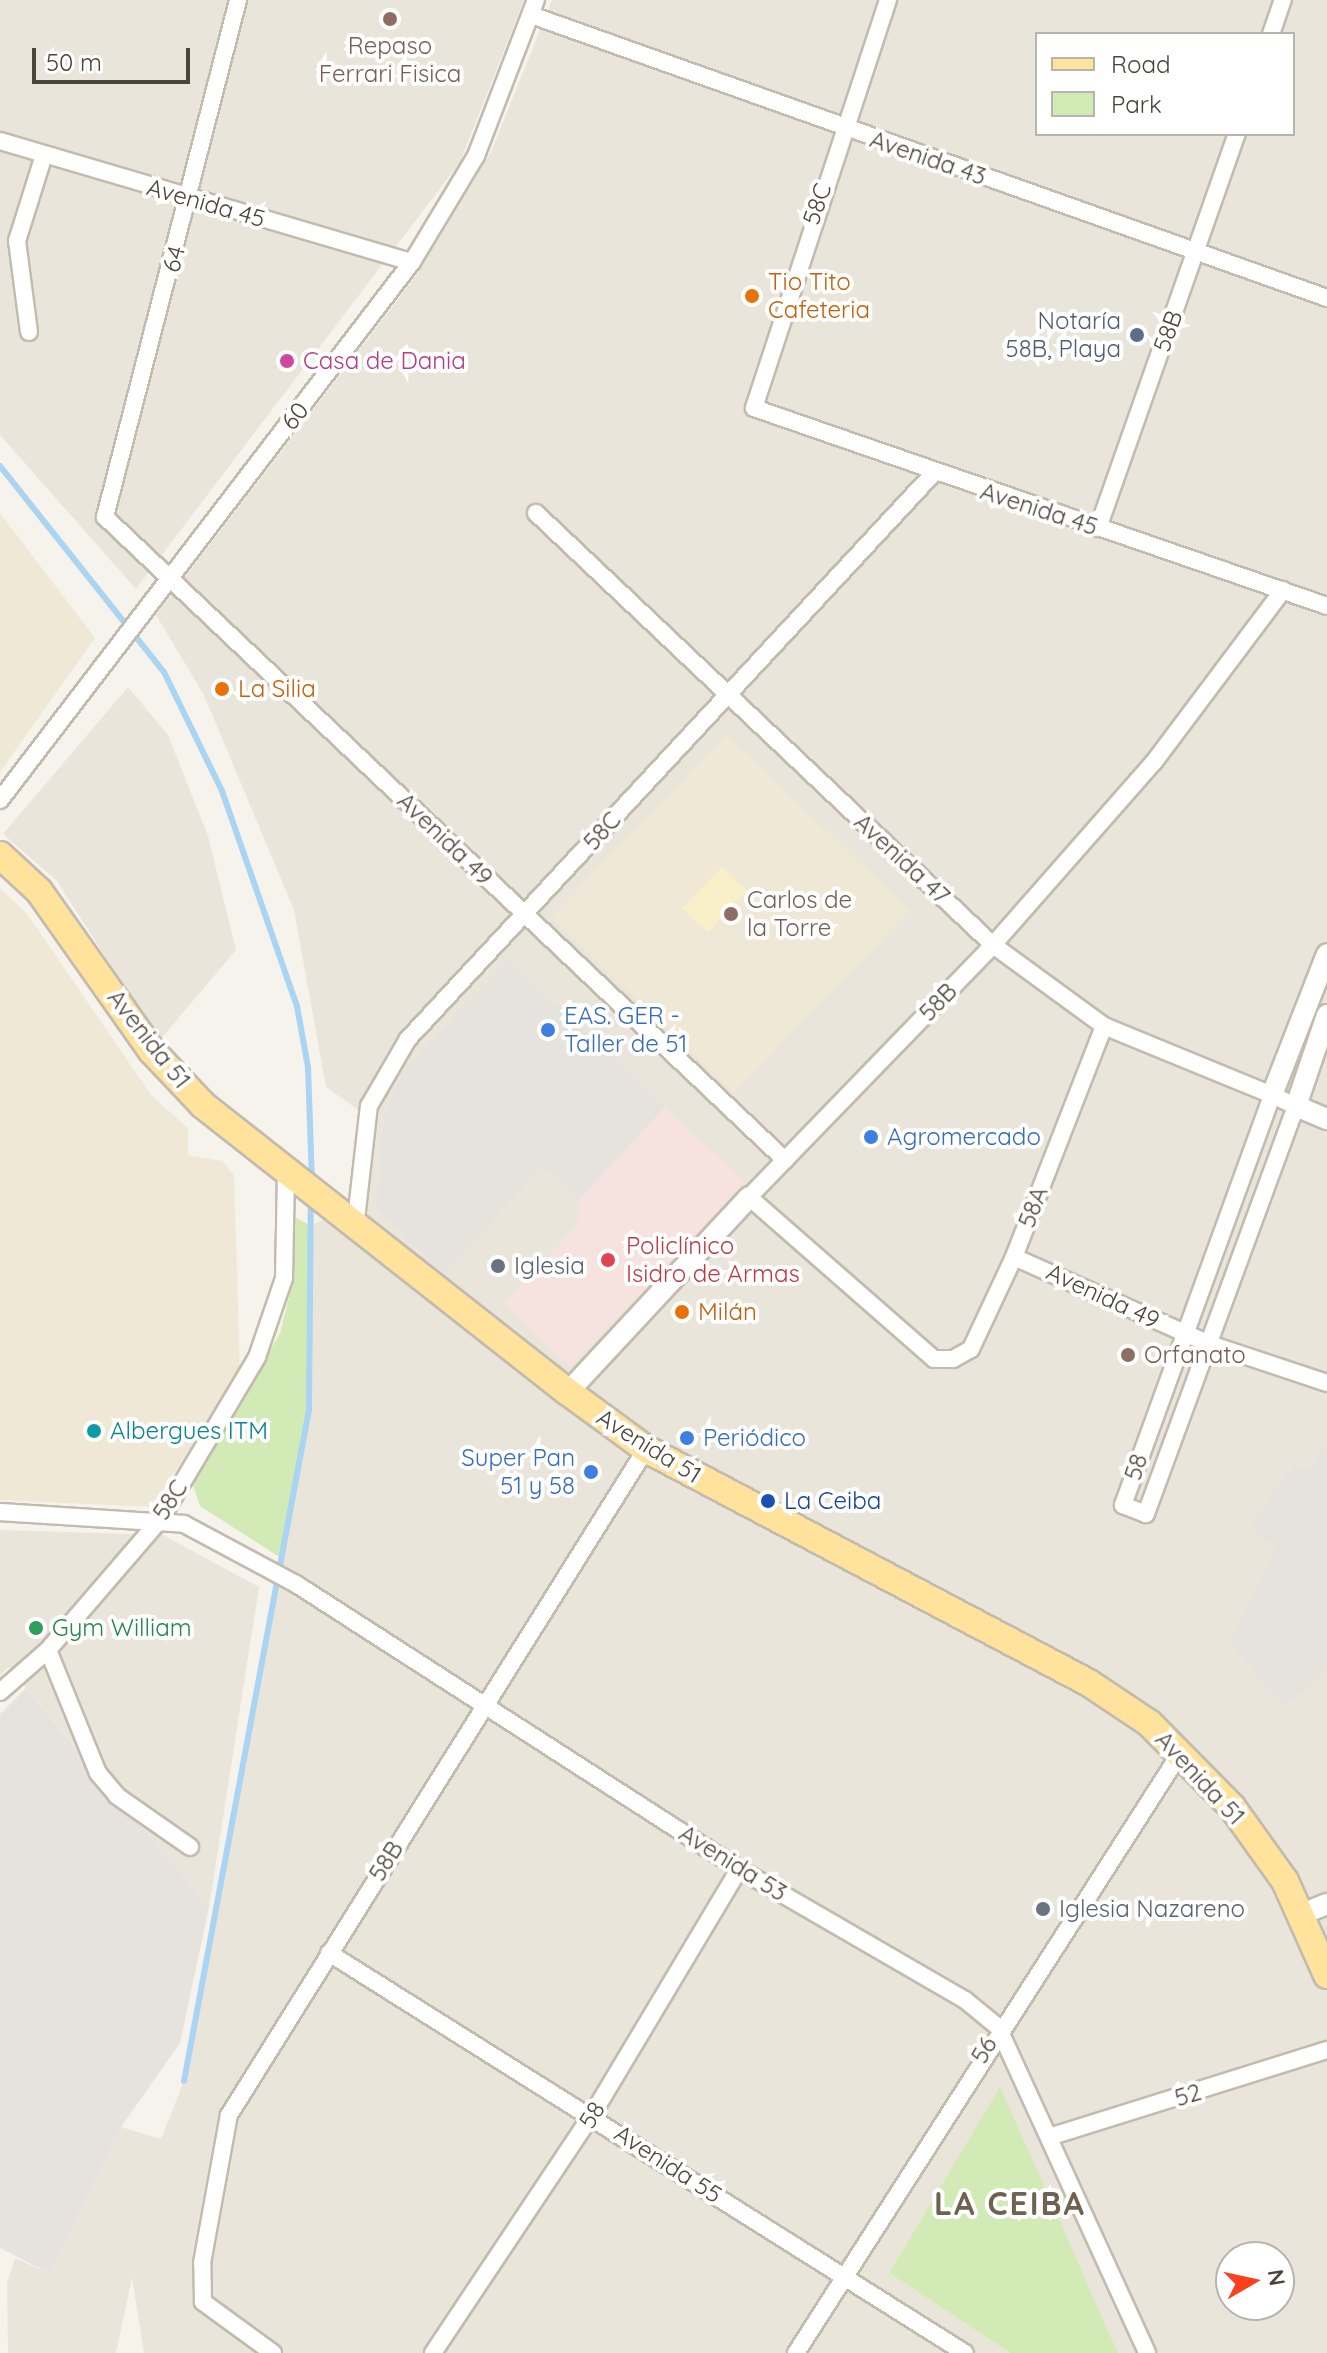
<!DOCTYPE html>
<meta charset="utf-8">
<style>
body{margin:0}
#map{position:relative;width:1327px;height:2353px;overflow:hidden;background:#f6f3ec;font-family:Quicksand,sans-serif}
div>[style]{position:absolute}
.residential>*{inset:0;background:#eae5da}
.industrial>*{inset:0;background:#e6e2dd}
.education>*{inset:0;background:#efe8d6;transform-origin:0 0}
.medical>*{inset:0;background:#f6e3e0}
.green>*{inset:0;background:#d2eab5}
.sand>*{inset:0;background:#f9efc9;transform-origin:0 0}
.stream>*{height:6px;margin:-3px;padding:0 3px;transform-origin:3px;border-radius:3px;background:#a9d4f2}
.roads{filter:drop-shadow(2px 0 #c2bbae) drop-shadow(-2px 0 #c2bbae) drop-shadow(0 2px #c2bbae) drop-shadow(0 -2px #c2bbae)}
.minor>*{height:16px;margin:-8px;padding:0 8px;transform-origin:8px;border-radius:8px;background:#fff}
.tertiary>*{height:20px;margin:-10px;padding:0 10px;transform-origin:10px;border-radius:10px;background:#fff}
.primary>*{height:26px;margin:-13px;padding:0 13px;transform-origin:13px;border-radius:13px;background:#ffe39c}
.dots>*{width:22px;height:22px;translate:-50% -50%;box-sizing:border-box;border:4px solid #fff;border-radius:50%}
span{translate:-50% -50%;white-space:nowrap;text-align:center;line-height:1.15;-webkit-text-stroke:8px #fff;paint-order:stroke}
.education-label{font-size:24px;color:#785e54}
.left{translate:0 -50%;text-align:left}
.street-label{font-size:24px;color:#4b4439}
.food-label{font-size:24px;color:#c56008}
.service-label{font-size:24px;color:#4e5e75}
.right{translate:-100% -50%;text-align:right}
.hotel-label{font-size:24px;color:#b23c85}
.shop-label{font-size:24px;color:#366cbe}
.health-label{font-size:24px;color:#be3a42}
.worship-label{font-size:24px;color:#5b616d}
.culture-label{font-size:24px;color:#0d838f}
.transit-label{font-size:24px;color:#164399}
.leisure-label{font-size:24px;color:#27864d}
.district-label{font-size:32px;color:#6e6250;font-weight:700;letter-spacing:2px}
.legend{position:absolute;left:1035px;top:32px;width:260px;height:104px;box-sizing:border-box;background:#fff;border:2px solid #b7b4b0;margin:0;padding:10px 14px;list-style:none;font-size:24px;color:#4b4439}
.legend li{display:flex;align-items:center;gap:16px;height:40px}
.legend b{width:40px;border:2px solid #b7b4b0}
.north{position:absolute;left:1215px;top:2241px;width:80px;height:80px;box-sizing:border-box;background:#fff;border:2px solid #b7b4b0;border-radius:50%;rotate:81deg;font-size:22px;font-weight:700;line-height:32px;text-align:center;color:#4b4439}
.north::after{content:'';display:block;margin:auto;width:28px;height:36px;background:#fc3f1d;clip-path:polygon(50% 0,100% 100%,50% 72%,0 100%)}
.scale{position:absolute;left:32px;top:48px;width:158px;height:36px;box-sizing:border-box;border:4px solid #4b4439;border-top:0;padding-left:10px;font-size:24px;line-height:28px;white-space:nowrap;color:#4b4439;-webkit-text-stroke:6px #fff;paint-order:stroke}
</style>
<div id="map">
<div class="residential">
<i style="clip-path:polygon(0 0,524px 0,460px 162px,136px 589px,0 435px)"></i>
<i style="clip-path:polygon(evenodd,552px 0,1327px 0,1327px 2353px,1118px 2353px,1000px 2088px,889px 2273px,1010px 2353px,144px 2353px,132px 2277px,116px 2353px,8px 2353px,7px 2283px,15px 2258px,49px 2273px,121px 2127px,161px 2139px,184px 2081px,309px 1410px,311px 1226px,333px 1214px,354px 1228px,371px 1119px,326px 1087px,294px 910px,204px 695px,156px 615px,416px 276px,491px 152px,552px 0,1037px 34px,1293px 34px,1293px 134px,1037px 134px,1037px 34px,552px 0,1231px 2257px,1279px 2257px,1279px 2305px,1231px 2305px,1231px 2257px)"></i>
<i style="clip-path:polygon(128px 687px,168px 735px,208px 836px,236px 950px,159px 1041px,57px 881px,3px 834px)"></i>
<i style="clip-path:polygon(0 1530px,163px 1535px,259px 1587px,209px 1907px,9px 1667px,0 1675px)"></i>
</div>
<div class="industrial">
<i style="clip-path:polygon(508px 960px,665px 1107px,579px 1199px,543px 1166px,444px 1273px,377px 1209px,384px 1117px,403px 1071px)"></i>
<i style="clip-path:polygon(1327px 1445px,1327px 1668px,1285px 1707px,1229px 1642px,1277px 1549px,1250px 1526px,1294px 1464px,1307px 1471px)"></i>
<i style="clip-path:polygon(26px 1688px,209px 1907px,180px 2043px,121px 2127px,49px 2273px,0 2248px,0 1714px)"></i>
</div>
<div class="education">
<i style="clip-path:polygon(0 513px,95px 638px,0 772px)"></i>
<i style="left:727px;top:735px;width:253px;height:253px;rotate:44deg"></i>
<i style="clip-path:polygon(0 888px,28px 915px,151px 1095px,188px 1128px,188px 1155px,222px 1161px,234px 1175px,240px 1371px,152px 1507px,0 1500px)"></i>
</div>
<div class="medical">
<i style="clip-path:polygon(665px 1107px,744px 1182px,571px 1367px,504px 1303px,579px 1223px,579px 1199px)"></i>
</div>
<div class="green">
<i style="clip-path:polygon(291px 1215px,311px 1226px,309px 1410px,284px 1560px,200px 1506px,193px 1485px,280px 1333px,291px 1289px)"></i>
<i style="clip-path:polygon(1000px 2087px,1050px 2199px,1118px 2353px,1010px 2353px,889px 2273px)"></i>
</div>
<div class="sand">
<i style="left:722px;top:867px;width:35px;height:57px;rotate:44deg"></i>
</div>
<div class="stream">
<i style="left:0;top:466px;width:263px;rotate:51.5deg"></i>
<i style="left:164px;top:672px;width:132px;rotate:64deg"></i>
<i style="left:222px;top:791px;width:228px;rotate:70.8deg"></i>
<i style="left:297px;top:1006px;width:62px;rotate:79.8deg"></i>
<i style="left:308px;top:1067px;width:114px;rotate:88deg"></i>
<i style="left:184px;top:2081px;width:683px;rotate:-79.45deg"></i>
<i style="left:309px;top:1410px;width:209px;rotate:-89.5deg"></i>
</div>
<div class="roads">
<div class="minor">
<i style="left:238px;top:0;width:534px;rotate:104.43deg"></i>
<i style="left:105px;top:517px;width:936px;rotate:43.4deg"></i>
<i style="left:888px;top:0;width:429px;rotate:108.2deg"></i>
<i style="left:754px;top:408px;width:606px;rotate:19.06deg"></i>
<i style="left:531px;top:15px;width:845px;rotate:19.57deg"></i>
<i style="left:1271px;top:34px;width:36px;rotate:-71deg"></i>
<i style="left:0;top:141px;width:429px;rotate:16.4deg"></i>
<i style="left:29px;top:332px;width:92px;rotate:-97.5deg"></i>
<i style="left:17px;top:241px;width:90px;rotate:-72.6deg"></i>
<i style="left:536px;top:513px;width:629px;rotate:43.39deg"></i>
<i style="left:993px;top:945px;width:137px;rotate:36.1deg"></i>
<i style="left:1104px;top:1026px;width:182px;rotate:22.3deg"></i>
<i style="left:1272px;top:1095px;width:26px;rotate:25deg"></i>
<i style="left:1296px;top:1106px;width:435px;rotate:110.2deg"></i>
<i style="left:1146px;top:1514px;width:25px;rotate:-159deg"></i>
<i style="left:1123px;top:1505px;width:436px;rotate:-70deg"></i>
<i style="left:1098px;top:528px;width:418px;rotate:-70.6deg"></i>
<i style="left:0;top:800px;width:678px;rotate:-52.56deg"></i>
<i style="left:412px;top:262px;width:124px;rotate:-58.9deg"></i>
<i style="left:476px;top:156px;width:167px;rotate:-69deg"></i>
<i style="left:1104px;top:1026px;width:248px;rotate:111.3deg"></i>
<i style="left:1014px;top:1257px;width:102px;rotate:115.1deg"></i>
<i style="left:971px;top:1349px;width:21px;rotate:151deg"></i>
<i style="left:953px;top:1359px;width:19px;rotate:180deg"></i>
<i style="left:934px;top:1359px;width:246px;rotate:-138.8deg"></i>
<i style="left:749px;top:1197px;width:351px;rotate:-45.9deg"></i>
<i style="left:993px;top:945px;width:244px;rotate:-48.7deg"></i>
<i style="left:1154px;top:762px;width:215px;rotate:-53.1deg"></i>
<i style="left:355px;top:1228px;width:123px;rotate:-83.5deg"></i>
<i style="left:369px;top:1106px;width:78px;rotate:-59.8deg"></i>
<i style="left:408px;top:1039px;width:770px;rotate:-47.11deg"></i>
<i style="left:1014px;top:1257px;width:211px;rotate:24deg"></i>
<i style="left:1207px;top:1343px;width:126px;rotate:18.4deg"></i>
<i style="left:0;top:1512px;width:184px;rotate:3.7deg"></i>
<i style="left:184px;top:1524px;width:127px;rotate:28.2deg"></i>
<i style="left:296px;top:1584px;width:527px;rotate:32.75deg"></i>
<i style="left:739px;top:1869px;width:261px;rotate:30.1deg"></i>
<i style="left:965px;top:2000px;width:43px;rotate:39.3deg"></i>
<i style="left:998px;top:2027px;width:358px;rotate:65.4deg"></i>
<i style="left:48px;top:1650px;width:133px;rotate:67.9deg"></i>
<i style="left:98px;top:1773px;width:30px;rotate:50deg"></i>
<i style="left:117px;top:1796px;width:89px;rotate:34.9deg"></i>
<i style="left:0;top:1692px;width:64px;rotate:-41.2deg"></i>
<i style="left:48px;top:1650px;width:172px;rotate:-49.3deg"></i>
<i style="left:160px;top:1520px;width:190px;rotate:-59.2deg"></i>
<i style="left:257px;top:1357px;width:83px;rotate:-71.1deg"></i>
<i style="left:284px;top:1278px;width:102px;rotate:-88.9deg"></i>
<i style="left:329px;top:1953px;width:751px;rotate:32.17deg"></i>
<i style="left:1049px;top:2137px;width:291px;rotate:-17.4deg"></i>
<i style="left:273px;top:2353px;width:87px;rotate:-143.9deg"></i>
<i style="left:203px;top:2302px;width:39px;rotate:-91deg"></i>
<i style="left:202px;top:2263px;width:150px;rotate:-79.7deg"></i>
<i style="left:229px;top:2115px;width:786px;rotate:-57.95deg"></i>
<i style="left:433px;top:2353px;width:286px;rotate:-56.3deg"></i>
<i style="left:592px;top:2115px;width:287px;rotate:-59.1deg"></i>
<i style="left:796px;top:2353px;width:714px;rotate:-57.36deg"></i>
</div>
<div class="tertiary">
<i style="left:1327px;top:1015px;width:96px;rotate:108.8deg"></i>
<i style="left:1296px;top:1106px;width:34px;rotate:23deg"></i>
<i style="left:1272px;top:1095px;width:151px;rotate:-68.7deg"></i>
<i style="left:568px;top:1392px;width:266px;rotate:-47.1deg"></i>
<i style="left:1302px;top:1914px;width:27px;rotate:-22deg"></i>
</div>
<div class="primary">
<i style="left:0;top:855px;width:53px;rotate:42.7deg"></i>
<i style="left:39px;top:891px;width:196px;rotate:54.8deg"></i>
<i style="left:152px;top:1051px;width:74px;rotate:46.6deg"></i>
<i style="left:203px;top:1105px;width:464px;rotate:38.2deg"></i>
<i style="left:568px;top:1392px;width:97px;rotate:36.2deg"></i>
<i style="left:646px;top:1449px;width:501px;rotate:27.84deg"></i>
<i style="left:1089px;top:1683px;width:72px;rotate:33.7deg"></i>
<i style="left:1149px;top:1723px;width:118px;rotate:45.3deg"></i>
<i style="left:1232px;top:1807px;width:91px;rotate:54.4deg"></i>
<i style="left:1285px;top:1881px;width:103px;rotate:65.9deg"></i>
</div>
</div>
<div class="dots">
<i style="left:390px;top:19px;background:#8d6e63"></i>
<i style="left:752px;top:296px;background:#e8710a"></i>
<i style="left:1137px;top:335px;background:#5c6f8a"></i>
<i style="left:287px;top:361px;background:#d1479c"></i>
<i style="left:222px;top:689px;background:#e8710a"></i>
<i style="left:731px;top:914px;background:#8d6e63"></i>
<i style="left:548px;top:1030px;background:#3f7fe0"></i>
<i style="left:871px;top:1137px;background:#3f7fe0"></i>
<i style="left:608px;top:1260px;background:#e0444e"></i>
<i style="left:498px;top:1266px;background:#6b7280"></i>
<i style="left:682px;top:1312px;background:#e8710a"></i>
<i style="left:1128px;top:1355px;background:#8d6e63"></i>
<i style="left:94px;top:1431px;background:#0f9aa8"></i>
<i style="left:687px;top:1438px;background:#3f7fe0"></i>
<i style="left:591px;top:1472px;background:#3f7fe0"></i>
<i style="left:768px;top:1501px;background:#1a4fb4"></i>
<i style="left:36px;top:1628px;background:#2e9e5b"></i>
<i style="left:1043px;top:1909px;background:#6b7280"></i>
</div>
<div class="education-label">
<span style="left:390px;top:60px">Repaso<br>Ferrari Fisica</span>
<span class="left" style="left:747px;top:914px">Carlos de<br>la Torre</span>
<span class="left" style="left:1144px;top:1355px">Orfanato</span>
</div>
<div class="street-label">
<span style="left:928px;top:158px;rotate:19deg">Avenida 43</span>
<span style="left:206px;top:203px;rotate:16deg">Avenida 45</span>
<span style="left:817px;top:204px;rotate:-71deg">58C</span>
<span style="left:174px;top:259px;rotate:-75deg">64</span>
<span style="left:1168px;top:331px;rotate:-70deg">58B</span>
<span style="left:295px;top:416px;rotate:-53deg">60</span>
<span style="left:1039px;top:509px;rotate:18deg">Avenida 45</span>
<span style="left:602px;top:831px;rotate:-48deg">58C</span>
<span style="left:445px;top:839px;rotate:44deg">Avenida 49</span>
<span style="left:902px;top:859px;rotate:43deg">Avenida 47</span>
<span style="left:938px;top:1002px;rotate:-46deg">58B</span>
<span style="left:149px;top:1039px;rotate:52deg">Avenida 51</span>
<span style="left:1033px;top:1207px;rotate:-69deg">58A</span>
<span style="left:1103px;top:1296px;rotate:25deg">Avenida 49</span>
<span style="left:649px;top:1446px;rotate:32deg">Avenida 51</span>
<span style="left:1136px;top:1467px;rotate:-72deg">58</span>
<span style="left:170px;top:1500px;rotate:-57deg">58C</span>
<span style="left:1200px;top:1778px;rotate:47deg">Avenida 51</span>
<span style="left:386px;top:1861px;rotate:-58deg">58B</span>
<span style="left:733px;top:1863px;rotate:32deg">Avenida 53</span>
<span style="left:984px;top:2050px;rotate:-59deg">56</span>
<span style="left:1188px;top:2095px;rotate:-17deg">52</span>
<span style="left:592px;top:2115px;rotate:-58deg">58</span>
<span style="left:668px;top:2164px;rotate:33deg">Avenida 55</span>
</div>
<div class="food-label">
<span class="left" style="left:768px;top:296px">Tio Tito<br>Cafeteria</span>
<span class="left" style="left:238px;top:689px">La Silia</span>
<span class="left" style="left:698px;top:1312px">Milán</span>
</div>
<div class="service-label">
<span class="right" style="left:1121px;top:335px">Notaría<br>58B, Playa</span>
</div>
<div class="hotel-label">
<span class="left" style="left:303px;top:361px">Casa de Dania</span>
</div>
<div class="shop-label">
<span class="left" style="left:564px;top:1030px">EAS. GER -<br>Taller de 51</span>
<span class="left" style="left:887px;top:1137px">Agromercado</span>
<span class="left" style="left:703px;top:1438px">Periódico</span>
<span class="right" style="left:575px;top:1472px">Super Pan<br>51 y 58</span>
</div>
<div class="health-label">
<span class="left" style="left:626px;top:1260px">Policlínico<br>Isidro de Armas</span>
</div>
<div class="worship-label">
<span class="left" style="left:514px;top:1266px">Iglesia</span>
<span class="left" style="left:1059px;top:1909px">Iglesia Nazareno</span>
</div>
<div class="culture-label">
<span class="left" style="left:110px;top:1431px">Albergues ITM</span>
</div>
<div class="transit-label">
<span class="left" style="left:784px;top:1501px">La Ceiba</span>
</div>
<div class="leisure-label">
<span class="left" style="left:52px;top:1628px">Gym William</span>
</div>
<div class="district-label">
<span style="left:1010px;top:2203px">LA CEIBA</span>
</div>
<ul class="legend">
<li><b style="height:10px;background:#ffe39c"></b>Road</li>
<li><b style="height:22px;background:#d2eab5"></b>Park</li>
</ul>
<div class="north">N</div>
<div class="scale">50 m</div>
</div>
